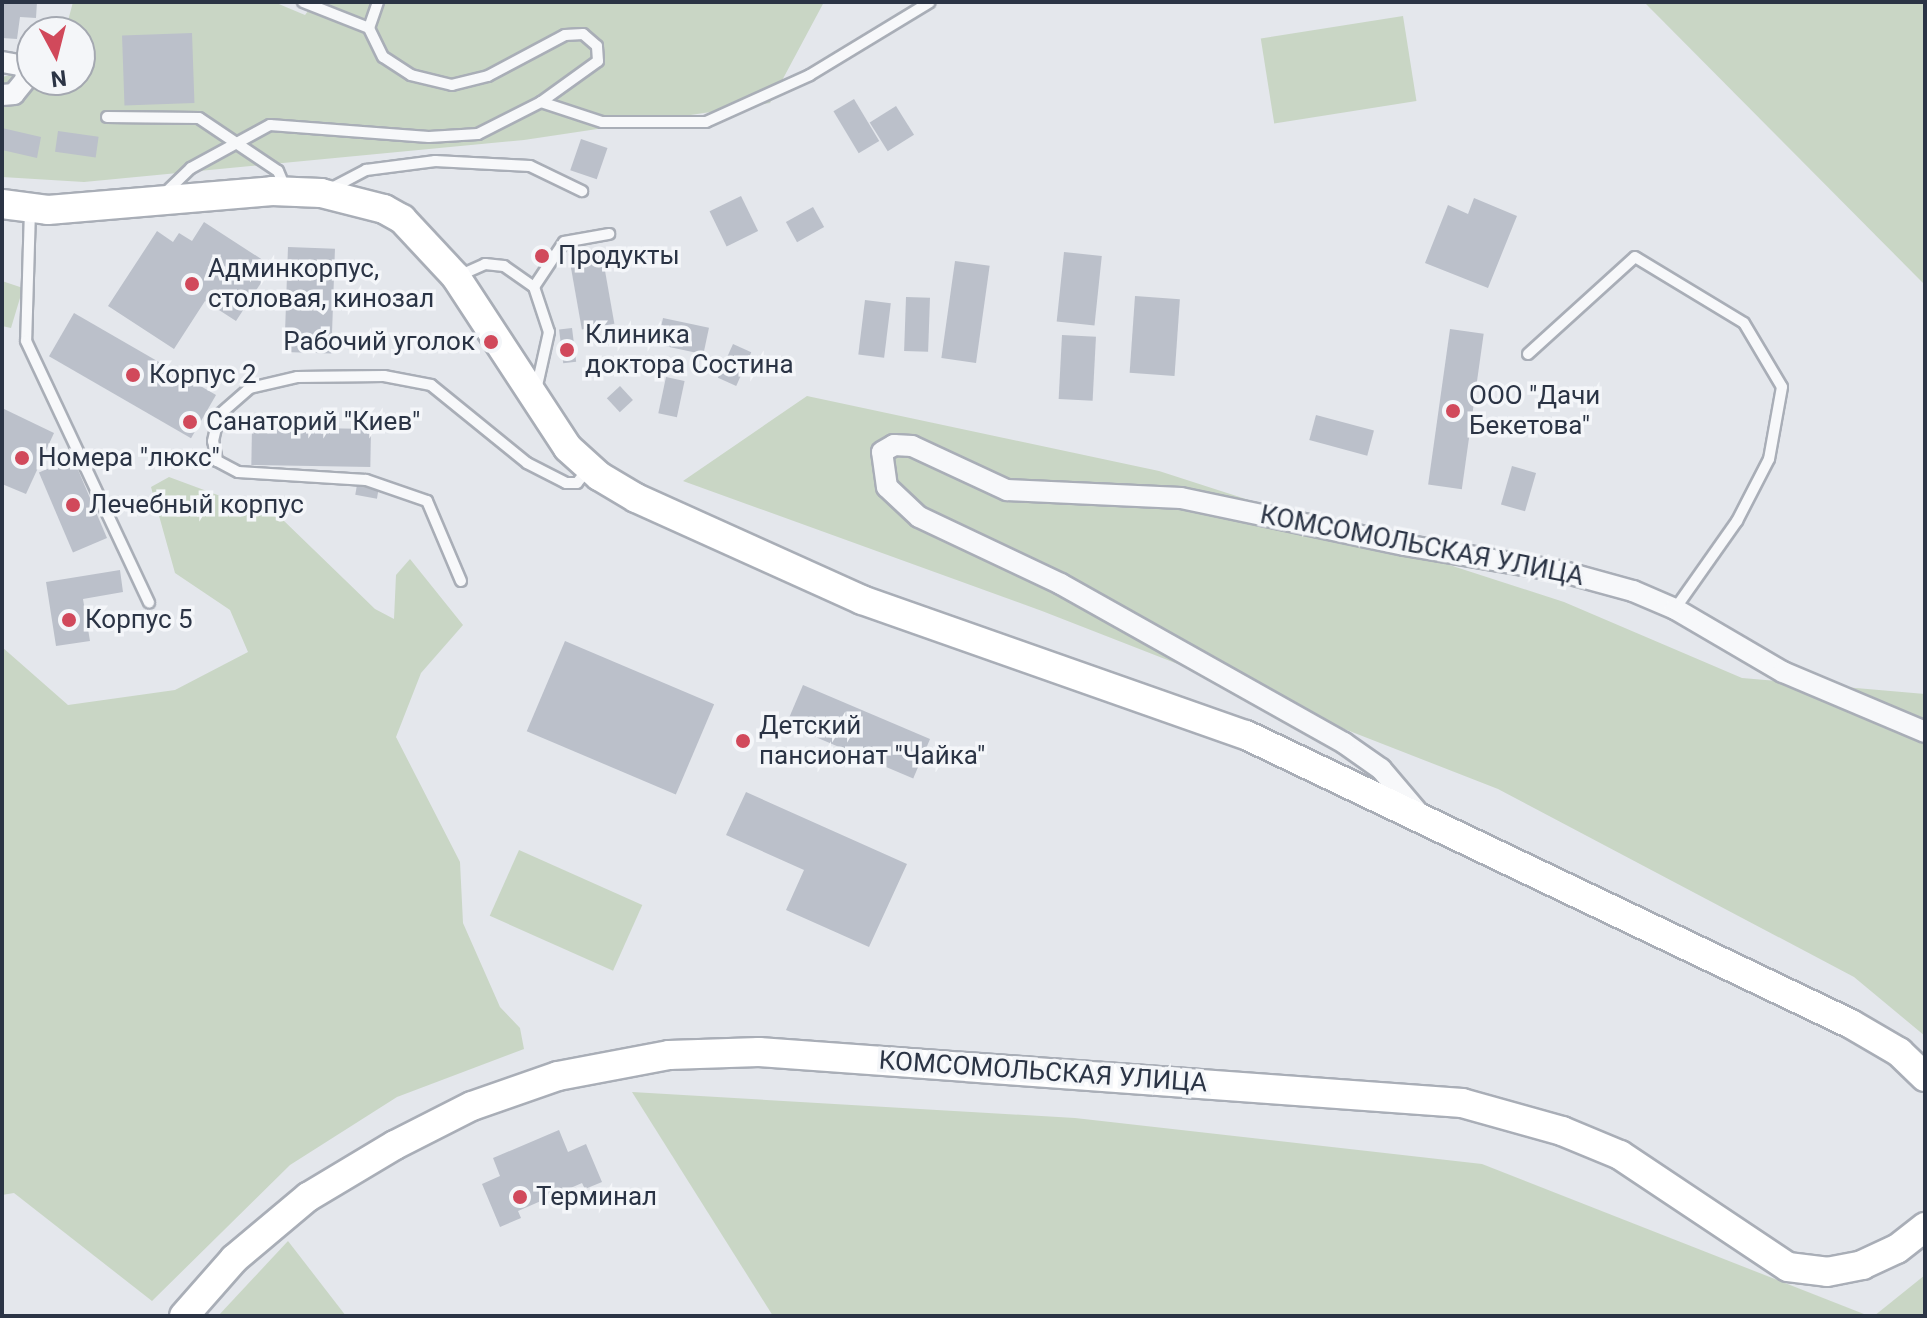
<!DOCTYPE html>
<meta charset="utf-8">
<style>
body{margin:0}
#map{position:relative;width:1927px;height:1318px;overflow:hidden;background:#e4e7ec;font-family:Roboto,sans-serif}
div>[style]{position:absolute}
.green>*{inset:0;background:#c9d6c5;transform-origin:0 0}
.building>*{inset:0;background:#bbc0ca;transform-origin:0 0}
.roads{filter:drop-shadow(2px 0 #a9aeb7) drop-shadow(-2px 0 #a9aeb7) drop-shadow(0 2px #a9aeb7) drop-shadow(0 -2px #a9aeb7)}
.lane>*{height:10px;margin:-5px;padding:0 5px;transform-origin:5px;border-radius:5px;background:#f7f8fa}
.street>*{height:20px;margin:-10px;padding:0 10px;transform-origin:10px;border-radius:10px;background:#f7f8fa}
.secondary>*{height:28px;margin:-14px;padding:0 14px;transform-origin:14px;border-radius:14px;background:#fff}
.dots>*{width:22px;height:22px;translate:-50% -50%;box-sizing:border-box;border:4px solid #f4f6f9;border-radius:50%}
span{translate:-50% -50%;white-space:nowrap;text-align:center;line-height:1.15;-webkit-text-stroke:7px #f4f6f9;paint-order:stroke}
.poi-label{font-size:26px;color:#2b3445}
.left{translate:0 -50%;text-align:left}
.right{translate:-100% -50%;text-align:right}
.street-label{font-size:26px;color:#2b3445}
.frame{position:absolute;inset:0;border:4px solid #2b3445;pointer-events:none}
.north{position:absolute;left:16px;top:16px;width:80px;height:80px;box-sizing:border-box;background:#f4f6f9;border:2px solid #a4a8b1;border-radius:50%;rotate:173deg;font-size:22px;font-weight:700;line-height:32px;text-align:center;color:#2b3445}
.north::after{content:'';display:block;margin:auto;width:28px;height:36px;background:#d1495b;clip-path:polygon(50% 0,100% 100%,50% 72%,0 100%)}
</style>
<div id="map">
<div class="green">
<i style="clip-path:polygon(73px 2px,274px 2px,305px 15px,315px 2px,824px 2px,770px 103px,524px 140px,84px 182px,2px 177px,2px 77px,32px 70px,32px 80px,80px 80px,80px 32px,65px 32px)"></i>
<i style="clip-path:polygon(1644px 2px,1925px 2px,1925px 285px)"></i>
<i style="left:1403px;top:16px;width:86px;height:144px;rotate:81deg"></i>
<i style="clip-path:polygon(2px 281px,23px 288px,11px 328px,2px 326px)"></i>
<i style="clip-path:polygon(807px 396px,1159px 471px,1564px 602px,1742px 678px,1925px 694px,1925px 1036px,1854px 977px,1498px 789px,1042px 611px,683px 481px)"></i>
<i style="clip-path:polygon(169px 477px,282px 519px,375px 609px,394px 619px,396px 575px,410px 559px,463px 625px,421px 673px,396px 737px,460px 862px,463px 923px,500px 1007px,520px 1028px,524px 1049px,397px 1097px,290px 1165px,152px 1301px,14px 1193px,2px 1195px,2px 647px,68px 705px,175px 690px,248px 652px,230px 610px,175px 573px,151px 487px)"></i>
<i style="left:519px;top:850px;width:135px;height:72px;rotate:24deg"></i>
<i style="clip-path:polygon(632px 1092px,1075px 1118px,1482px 1164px,1869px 1316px,773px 1316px)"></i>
<i style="clip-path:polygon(288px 1241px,346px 1316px,218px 1316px)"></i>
<i style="clip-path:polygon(1925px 1275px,1925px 1316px,1874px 1316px)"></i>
</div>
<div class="building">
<i style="clip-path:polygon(2px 2px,37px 2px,36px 18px,20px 17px,17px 39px,2px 38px)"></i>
<i style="left:192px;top:33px;width:70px;height:70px;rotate:88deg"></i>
<i style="left:854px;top:99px;width:49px;height:24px;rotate:59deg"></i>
<i style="left:896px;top:106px;width:34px;height:31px;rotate:58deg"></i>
<i style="clip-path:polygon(2px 128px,41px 137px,37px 158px,2px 150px)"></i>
<i style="left:58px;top:131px;width:41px;height:21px;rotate:8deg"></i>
<i style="left:581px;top:139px;width:28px;height:33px;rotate:19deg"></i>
<i style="left:741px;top:196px;width:39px;height:35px;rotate:64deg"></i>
<i style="clip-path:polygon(1474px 198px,1517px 216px,1488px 288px,1425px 263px,1448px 205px,1468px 214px)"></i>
<i style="left:813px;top:207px;width:23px;height:31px;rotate:61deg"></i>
<i style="clip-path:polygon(204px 222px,272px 266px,236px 321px,205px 301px,174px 349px,108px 306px,157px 231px,173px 242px,179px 233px,192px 241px)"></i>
<i style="left:288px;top:247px;width:47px;height:105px;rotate:2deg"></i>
<i style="left:601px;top:248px;width:77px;height:33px;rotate:80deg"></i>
<i style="left:1064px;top:252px;width:38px;height:70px;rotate:6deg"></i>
<i style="left:955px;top:261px;width:35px;height:98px;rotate:8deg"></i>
<i style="left:1135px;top:296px;width:45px;height:77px;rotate:4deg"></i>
<i style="left:906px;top:297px;width:24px;height:54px;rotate:2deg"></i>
<i style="left:865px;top:300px;width:26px;height:55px;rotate:7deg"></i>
<i style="left:74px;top:313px;width:164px;height:50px;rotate:30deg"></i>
<i style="left:663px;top:318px;width:47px;height:27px;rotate:12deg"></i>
<i style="left:572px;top:328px;width:34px;height:13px;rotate:83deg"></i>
<i style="left:1450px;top:329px;width:34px;height:157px;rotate:8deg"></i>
<i style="left:1062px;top:335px;width:34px;height:64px;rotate:3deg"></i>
<i style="left:733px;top:344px;width:20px;height:37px;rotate:24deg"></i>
<i style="left:666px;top:377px;width:19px;height:37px;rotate:12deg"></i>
<i style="left:620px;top:386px;width:19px;height:18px;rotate:47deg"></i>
<i style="clip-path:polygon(2px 408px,54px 433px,26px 494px,2px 484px)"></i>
<i style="left:1316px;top:415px;width:60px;height:26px;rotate:15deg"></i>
<i style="left:252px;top:427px;width:119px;height:38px;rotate:1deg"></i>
<i style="left:73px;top:458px;width:87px;height:37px;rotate:67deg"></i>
<i style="left:1512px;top:466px;width:25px;height:40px;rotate:16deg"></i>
<i style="left:357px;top:485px;width:22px;height:10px;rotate:10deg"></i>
<i style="clip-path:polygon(120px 570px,123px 592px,83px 599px,90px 641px,56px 646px,46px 582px)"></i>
<i style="left:565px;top:641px;width:162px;height:98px;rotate:23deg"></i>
<i style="left:803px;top:685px;width:138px;height:43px;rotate:23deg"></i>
<i style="clip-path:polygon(746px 792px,907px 864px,869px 947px,786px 910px,804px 870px,726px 835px)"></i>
<i style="clip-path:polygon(559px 1130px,568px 1152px,586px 1144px,602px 1182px,585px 1189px,582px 1183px,518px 1211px,521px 1218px,500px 1227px,482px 1184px,500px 1176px,493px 1158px)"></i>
</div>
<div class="roads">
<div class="lane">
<i style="left:303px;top:2px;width:71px;rotate:21.5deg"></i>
<i style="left:541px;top:102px;width:64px;rotate:18.2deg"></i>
<i style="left:602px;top:122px;width:104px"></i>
<i style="left:706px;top:122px;width:114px;rotate:-24.3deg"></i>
<i style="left:810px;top:75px;width:140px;rotate:-31.3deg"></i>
<i style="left:107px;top:117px;width:92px;rotate:0.6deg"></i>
<i style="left:199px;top:118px;width:95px;rotate:33.9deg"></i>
<i style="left:278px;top:171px;width:21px;rotate:67deg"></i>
<i style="left:330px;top:189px;width:41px;rotate:-27.8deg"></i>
<i style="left:366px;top:170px;width:70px;rotate:-7.4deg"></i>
<i style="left:435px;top:161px;width:95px;rotate:3deg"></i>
<i style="left:530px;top:166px;width:58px;rotate:25.7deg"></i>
<i style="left:165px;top:193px;width:36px;rotate:-44deg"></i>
<i style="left:191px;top:168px;width:90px;rotate:-28.6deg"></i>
<i style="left:270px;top:125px;width:159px;rotate:4.3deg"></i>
<i style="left:429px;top:137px;width:49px;rotate:-3.5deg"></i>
<i style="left:478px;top:134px;width:71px;rotate:-26.9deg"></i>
<i style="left:541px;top:102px;width:70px;rotate:-35.7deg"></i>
<i style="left:598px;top:61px;width:15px;rotate:-94deg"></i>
<i style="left:597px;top:46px;width:18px;rotate:-139deg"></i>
<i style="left:583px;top:34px;width:18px;rotate:177deg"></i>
<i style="left:565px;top:35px;width:87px;rotate:152deg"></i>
<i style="left:488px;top:76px;width:37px;rotate:166deg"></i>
<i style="left:452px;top:85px;width:42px;rotate:-166.3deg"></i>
<i style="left:411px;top:75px;width:33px;rotate:-147deg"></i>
<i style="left:383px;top:57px;width:32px;rotate:-116deg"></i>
<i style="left:369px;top:28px;width:28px;rotate:-71deg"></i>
<i style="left:30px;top:210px;width:131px;rotate:91.7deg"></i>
<i style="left:26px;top:341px;width:289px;rotate:64.8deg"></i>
<i style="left:456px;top:277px;width:32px;rotate:-24deg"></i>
<i style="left:485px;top:264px;width:19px;rotate:6deg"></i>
<i style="left:504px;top:266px;width:37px;rotate:35deg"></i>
<i style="left:534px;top:287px;width:47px;rotate:71.6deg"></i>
<i style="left:549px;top:332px;width:59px;rotate:102.6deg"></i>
<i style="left:534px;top:287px;width:54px;rotate:-56.3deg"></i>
<i style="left:564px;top:242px;width:46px;rotate:-10.1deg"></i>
<i style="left:1528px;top:354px;width:144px;rotate:-42.2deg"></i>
<i style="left:1635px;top:257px;width:127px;rotate:31.2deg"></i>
<i style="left:1744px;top:323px;width:74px;rotate:59.3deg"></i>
<i style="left:1782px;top:387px;width:73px;rotate:100.2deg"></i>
<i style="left:1769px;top:459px;width:70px;rotate:117.3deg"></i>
<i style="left:1737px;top:521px;width:108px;rotate:125.2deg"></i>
<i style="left:461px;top:581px;width:87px;rotate:-113deg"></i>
<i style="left:427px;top:501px;width:65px;rotate:-161deg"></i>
<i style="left:366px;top:480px;width:128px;rotate:-176.4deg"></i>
<i style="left:238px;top:472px;width:24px;rotate:-152deg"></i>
<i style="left:217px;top:461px;width:20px;rotate:-101deg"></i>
<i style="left:213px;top:441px;width:27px;rotate:-77deg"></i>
<i style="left:219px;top:415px;width:41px;rotate:-41.1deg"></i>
<i style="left:250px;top:388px;width:48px;rotate:-13.2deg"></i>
<i style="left:297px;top:377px;width:87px;rotate:-0.7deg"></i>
<i style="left:384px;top:376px;width:48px;rotate:10.8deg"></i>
<i style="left:431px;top:385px;width:124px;rotate:39.1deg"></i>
<i style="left:527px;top:463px;width:44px;rotate:27.1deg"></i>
<i style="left:566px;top:483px;width:11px"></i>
<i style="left:577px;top:483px;width:18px;rotate:-52deg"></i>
</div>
<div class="street">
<i style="left:2px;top:62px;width:23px;rotate:10deg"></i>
<i style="left:25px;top:66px;width:13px;rotate:86deg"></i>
<i style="left:26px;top:79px;width:19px;rotate:129deg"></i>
<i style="left:14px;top:94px;width:12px;rotate:175deg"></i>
<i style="left:1421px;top:816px;width:62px;rotate:-130.4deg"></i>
<i style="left:1381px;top:769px;width:45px;rotate:-144.9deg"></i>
<i style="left:1344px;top:743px;width:325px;rotate:-150.7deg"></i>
<i style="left:1061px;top:584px;width:157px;rotate:-154.7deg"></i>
<i style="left:919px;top:517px;width:44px;rotate:-136.8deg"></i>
<i style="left:887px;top:487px;width:35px;rotate:-98deg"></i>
<i style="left:882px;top:452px;width:14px;rotate:-30deg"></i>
<i style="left:894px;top:445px;width:18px;rotate:3deg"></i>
<i style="left:912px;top:446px;width:105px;rotate:24.9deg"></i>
<i style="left:1007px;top:490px;width:174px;rotate:2.6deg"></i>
<i style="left:1181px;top:498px;width:228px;rotate:11.9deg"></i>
<i style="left:1404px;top:545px;width:158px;rotate:9.5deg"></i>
<i style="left:1560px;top:571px;width:76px;rotate:15.3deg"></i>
<i style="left:1633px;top:591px;width:46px;rotate:23.2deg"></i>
<i style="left:1675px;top:609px;width:125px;rotate:30.3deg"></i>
<i style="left:1783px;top:672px;width:154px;rotate:22.9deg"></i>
</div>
<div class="secondary">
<i style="left:2px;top:204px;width:46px;rotate:7.4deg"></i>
<i style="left:48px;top:210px;width:225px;rotate:-4.8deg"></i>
<i style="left:272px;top:191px;width:49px;rotate:2.3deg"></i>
<i style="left:321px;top:193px;width:65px;rotate:14.3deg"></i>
<i style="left:384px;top:209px;width:21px;rotate:29deg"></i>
<i style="left:402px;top:219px;width:79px;rotate:47deg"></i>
<i style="left:456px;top:277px;width:204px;rotate:56.8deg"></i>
<i style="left:568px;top:448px;width:42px;rotate:42.1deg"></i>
<i style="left:599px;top:476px;width:43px;rotate:30.7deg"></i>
<i style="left:636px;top:498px;width:248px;rotate:24.3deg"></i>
<i style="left:862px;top:600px;width:407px;rotate:19.4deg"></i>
<i style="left:1246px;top:735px;width:670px;rotate:25.53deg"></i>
<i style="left:1851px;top:1024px;width:56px;rotate:30.3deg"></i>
<i style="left:1899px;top:1052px;width:36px;rotate:44deg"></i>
<i style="left:184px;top:1316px;width:76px;rotate:-48.7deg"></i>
<i style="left:234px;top:1259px;width:97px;rotate:-40deg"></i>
<i style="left:308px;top:1197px;width:101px;rotate:-30.9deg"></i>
<i style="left:395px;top:1145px;width:86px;rotate:-26.9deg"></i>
<i style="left:472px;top:1106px;width:91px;rotate:-19.2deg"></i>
<i style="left:558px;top:1076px;width:113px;rotate:-10.7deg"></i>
<i style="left:669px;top:1055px;width:90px;rotate:-1.9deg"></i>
<i style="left:759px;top:1052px;width:705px;rotate:4.15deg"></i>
<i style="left:1462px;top:1103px;width:104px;rotate:15.6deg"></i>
<i style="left:1562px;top:1131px;width:63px;rotate:22.5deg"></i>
<i style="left:1620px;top:1155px;width:202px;rotate:33.7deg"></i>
<i style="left:1788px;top:1267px;width:39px;rotate:7deg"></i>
<i style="left:1827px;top:1272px;width:36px;rotate:-11deg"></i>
<i style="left:1862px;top:1265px;width:38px;rotate:-25deg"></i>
<i style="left:1897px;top:1249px;width:36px;rotate:-38deg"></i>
</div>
</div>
<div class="dots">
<i style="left:542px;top:256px;background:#d1495b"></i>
<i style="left:192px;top:284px;background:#d1495b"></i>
<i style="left:491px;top:342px;background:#d1495b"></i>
<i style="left:567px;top:350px;background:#d1495b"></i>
<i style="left:133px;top:375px;background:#d1495b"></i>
<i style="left:1453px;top:411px;background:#d1495b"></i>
<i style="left:190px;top:422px;background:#d1495b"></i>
<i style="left:22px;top:458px;background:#d1495b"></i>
<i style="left:73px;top:505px;background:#d1495b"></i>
<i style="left:69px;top:620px;background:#d1495b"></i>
<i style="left:743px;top:741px;background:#d1495b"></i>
<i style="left:520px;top:1197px;background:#d1495b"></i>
</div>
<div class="poi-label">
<span class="left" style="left:558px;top:256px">Продукты</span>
<span class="left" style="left:208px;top:284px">Админкорпус,<br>столовая, кинозал</span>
<span class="left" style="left:585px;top:350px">Клиника<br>доктора Состина</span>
<span class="right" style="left:475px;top:342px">Рабочий уголок</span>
<span class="left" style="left:149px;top:375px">Корпус 2</span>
<span class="left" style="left:1469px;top:411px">ООО "Дачи<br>Бекетова"</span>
<span class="left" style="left:206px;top:422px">Санаторий "Киев"</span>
<span class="left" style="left:38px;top:458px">Номера "люкс"</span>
<span class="left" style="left:89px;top:505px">Лечебный корпус</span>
<span class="left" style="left:85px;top:620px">Корпус 5</span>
<span class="left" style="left:759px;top:741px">Детский<br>пансионат "Чайка"</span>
<span class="left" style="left:536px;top:1197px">Терминал</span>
</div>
<div class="street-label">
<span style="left:1422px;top:546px;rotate:11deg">КОМСОМОЛЬСКАЯ УЛИЦА</span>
<span style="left:1043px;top:1072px;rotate:4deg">КОМСОМОЛЬСКАЯ УЛИЦА</span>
</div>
<div class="frame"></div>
<div class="north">N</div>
</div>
